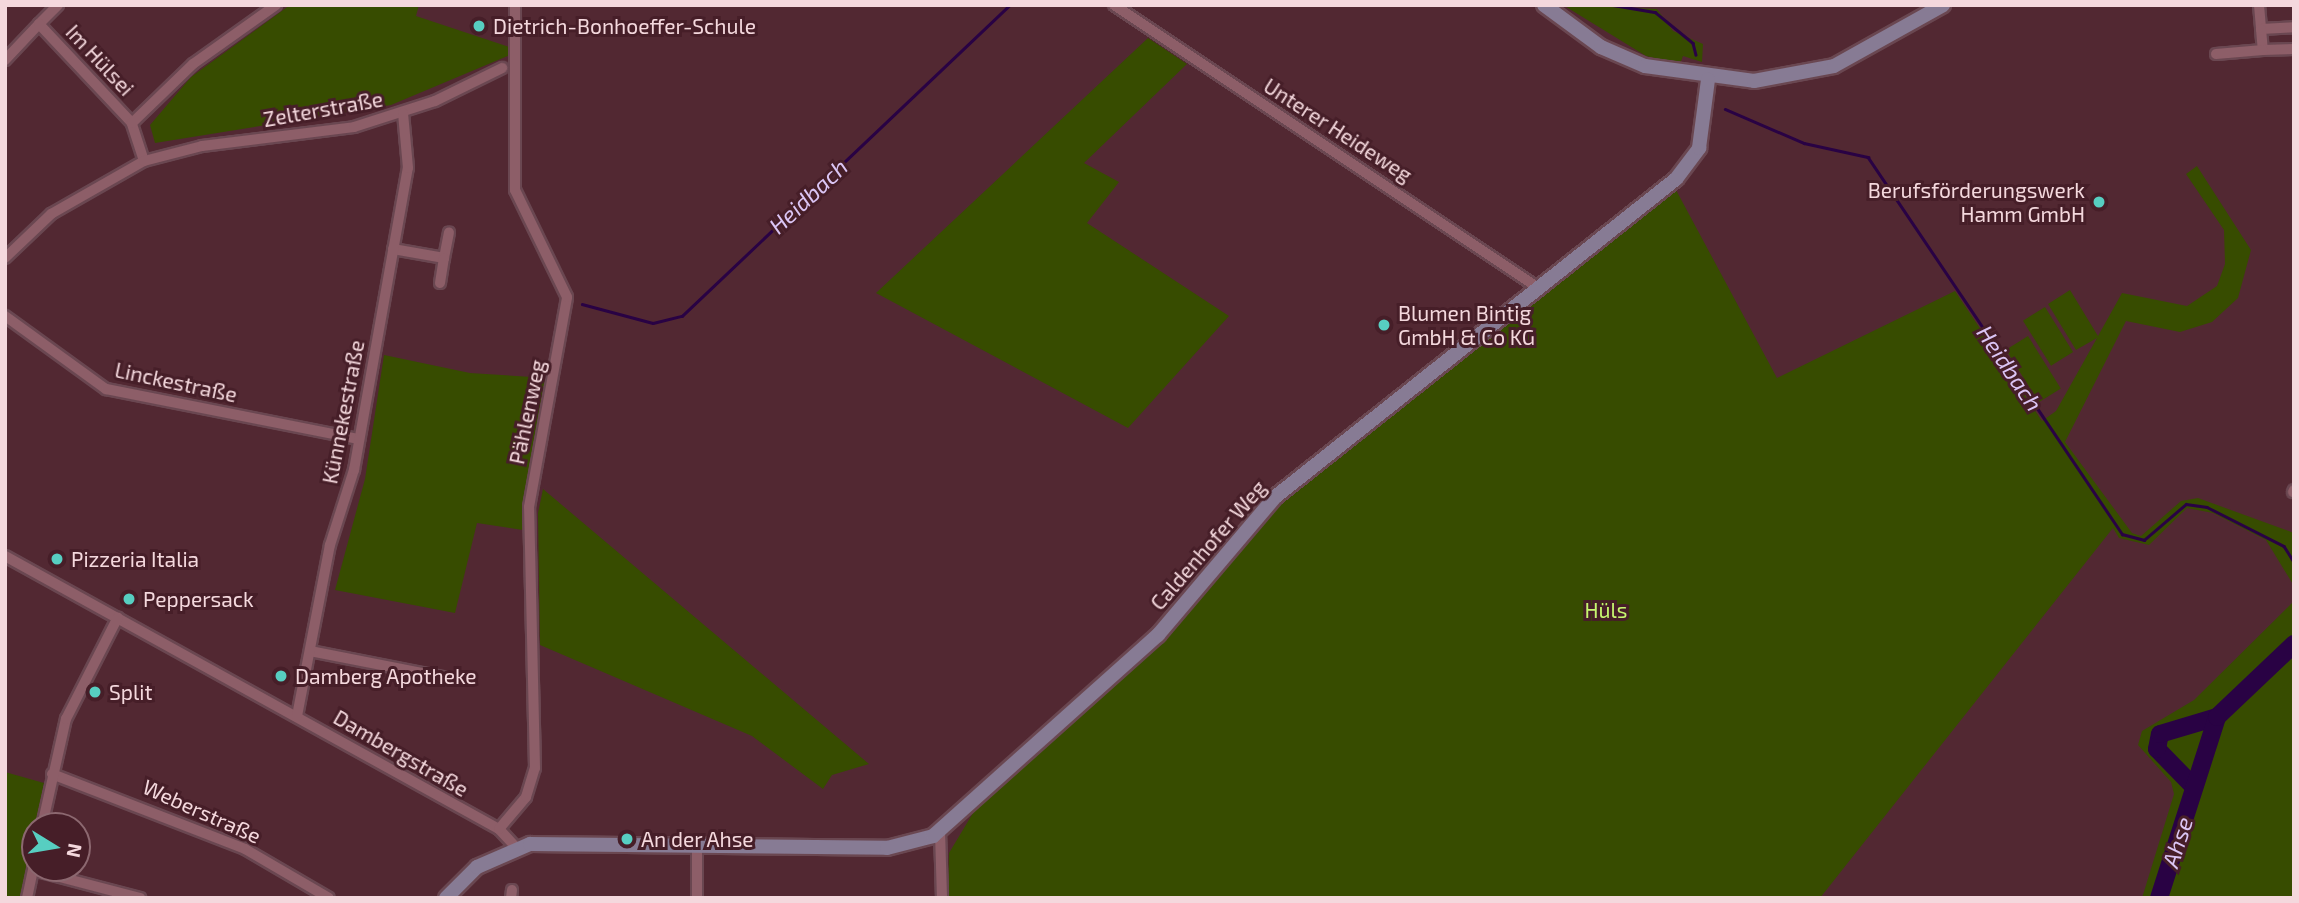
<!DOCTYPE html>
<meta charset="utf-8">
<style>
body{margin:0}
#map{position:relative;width:2299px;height:903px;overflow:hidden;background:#522832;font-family:"Exo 2",sans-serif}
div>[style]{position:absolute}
.green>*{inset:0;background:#374c00;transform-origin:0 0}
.stream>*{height:2.5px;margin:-1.25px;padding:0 1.25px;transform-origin:1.25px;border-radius:1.25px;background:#290244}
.river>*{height:18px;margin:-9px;padding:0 9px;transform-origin:9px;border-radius:9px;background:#290244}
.roads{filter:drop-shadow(2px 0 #6a4751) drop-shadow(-2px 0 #6a4751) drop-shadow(0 2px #6a4751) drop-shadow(0 -2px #6a4751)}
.minor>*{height:10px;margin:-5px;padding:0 5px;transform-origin:5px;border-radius:5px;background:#8d5e68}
.secondary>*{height:14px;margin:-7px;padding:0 7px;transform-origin:7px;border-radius:7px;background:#877b94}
.dots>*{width:19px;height:19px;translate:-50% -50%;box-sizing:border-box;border:4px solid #461e28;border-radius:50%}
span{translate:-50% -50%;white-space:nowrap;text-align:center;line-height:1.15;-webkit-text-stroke:6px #461e28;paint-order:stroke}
.poi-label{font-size:21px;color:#f4d8dd}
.left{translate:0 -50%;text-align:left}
.right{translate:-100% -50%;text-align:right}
.street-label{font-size:21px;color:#f4d8dd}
.park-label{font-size:21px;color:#c6f66f}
.water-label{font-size:23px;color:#dbc5f4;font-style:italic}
.frame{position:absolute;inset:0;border:7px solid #f4d8dd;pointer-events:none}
.north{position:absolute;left:21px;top:812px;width:70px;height:70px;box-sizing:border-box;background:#461e28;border:2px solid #8c6870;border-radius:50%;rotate:101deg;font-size:19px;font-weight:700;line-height:28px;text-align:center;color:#f4d8dd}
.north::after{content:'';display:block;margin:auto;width:24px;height:32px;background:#57cec1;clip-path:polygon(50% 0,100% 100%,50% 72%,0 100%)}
</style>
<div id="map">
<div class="green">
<i style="clip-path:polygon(290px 5px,419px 5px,416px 16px,512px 48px,510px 55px,391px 105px,155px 143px,150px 125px,191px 77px)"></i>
<i style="clip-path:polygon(1563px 5px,1657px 9px,1673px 31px,1703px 44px,1702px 62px,1683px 56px,1680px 64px,1646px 56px)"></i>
<i style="clip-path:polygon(1148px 38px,1187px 64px,1084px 163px,1119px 182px,1087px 223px,1229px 316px,1128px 428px,876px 293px)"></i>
<i style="clip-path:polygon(2197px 166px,2251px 250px,2238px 298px,2212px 322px,2180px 332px,2126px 321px,2065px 442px,2132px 533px,2141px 536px,2181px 501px,2198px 498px,2294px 533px,2294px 586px,2266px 540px,2213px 513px,2187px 508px,2149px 545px,2119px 538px,2113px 528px,1820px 898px,948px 898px,949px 853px,976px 808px,1134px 662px,1278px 503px,1676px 190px,1777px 378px,1955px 291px,2042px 421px,2056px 411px,2097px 338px,2076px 350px,2048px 304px,2070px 290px,2098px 336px,2122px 293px,2187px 306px,2217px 286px,2225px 264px,2224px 230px,2186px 174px)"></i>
<i style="left:2045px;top:307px;width:53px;height:26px;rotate:58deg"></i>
<i style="left:2028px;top:336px;width:62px;height:26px;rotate:58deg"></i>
<i style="clip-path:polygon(384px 355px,470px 373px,549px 378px,523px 530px,477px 523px,455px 613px,335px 590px,365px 479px)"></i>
<i style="clip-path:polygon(543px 489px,869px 764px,832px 775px,823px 789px,752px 736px,540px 645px,538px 513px)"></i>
<i style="clip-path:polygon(2294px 601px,2294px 898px,2142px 898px,2174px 794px,2171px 782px,2138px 745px,2142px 731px,2194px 700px)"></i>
<i style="clip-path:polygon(5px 772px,44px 783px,20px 898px,5px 898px)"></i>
</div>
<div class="stream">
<i style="left:1613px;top:5px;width:43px;rotate:9.5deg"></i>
<i style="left:1655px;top:12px;width:49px;rotate:39.2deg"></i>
<i style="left:1693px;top:43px;width:12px;rotate:76deg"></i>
<i style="left:1725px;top:109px;width:86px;rotate:23.3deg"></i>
<i style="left:1804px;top:143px;width:66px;rotate:12.3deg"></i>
<i style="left:1868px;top:157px;width:455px;rotate:56deg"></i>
<i style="left:2122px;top:534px;width:23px;rotate:15deg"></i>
<i style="left:2144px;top:540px;width:55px;rotate:-40.6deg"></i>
<i style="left:2186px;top:504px;width:21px;rotate:8deg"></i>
<i style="left:2207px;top:507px;width:86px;rotate:26.9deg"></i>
<i style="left:2284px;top:546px;width:19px;rotate:58deg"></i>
<i style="left:582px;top:304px;width:73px;rotate:15deg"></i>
<i style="left:653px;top:323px;width:30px;rotate:-14deg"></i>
<i style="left:682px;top:316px;width:452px;rotate:-43.5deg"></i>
</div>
<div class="river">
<i style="left:2194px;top:787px;width:53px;rotate:-134.2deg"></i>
<i style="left:2157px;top:749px;width:15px;rotate:-79deg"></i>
<i style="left:2160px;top:734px;width:59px;rotate:-16.6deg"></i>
<i style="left:2159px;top:898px;width:190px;rotate:-72.2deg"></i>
<i style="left:2217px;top:717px;width:106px;rotate:-43.5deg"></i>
</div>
<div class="roads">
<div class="minor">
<i style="left:1114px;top:5px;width:512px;rotate:33.69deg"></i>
<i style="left:2259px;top:5px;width:24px;rotate:85deg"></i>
<i style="left:2261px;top:29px;width:33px;rotate:-3deg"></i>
<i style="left:39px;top:24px;width:27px;rotate:-45deg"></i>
<i style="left:2261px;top:29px;width:21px;rotate:85deg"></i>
<i style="left:2263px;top:50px;width:31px;rotate:-2deg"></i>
<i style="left:2216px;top:54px;width:47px;rotate:-4.9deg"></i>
<i style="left:5px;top:60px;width:50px;rotate:-46.6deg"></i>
<i style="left:39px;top:24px;width:136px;rotate:46.8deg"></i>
<i style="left:144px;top:161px;width:40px;rotate:-108deg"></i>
<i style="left:132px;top:123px;width:85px;rotate:-44deg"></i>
<i style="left:193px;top:64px;width:102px;rotate:-35.4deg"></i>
<i style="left:393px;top:249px;width:52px;rotate:10deg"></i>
<i style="left:444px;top:258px;width:26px;rotate:-79deg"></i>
<i style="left:5px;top:258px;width:64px;rotate:-43.7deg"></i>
<i style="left:51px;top:214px;width:107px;rotate:-29.7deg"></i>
<i style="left:144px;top:161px;width:60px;rotate:-14.5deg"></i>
<i style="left:202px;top:146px;width:153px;rotate:-7.1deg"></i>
<i style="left:354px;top:127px;width:85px;rotate:-17.8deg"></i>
<i style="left:435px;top:101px;width:75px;rotate:-26.2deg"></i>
<i style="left:440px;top:283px;width:25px;rotate:-81deg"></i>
<i style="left:5px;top:316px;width:125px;rotate:35.9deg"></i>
<i style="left:106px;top:389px;width:258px;rotate:11.2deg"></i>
<i style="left:2293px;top:492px;width:2px;rotate:-63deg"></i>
<i style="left:5px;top:556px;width:564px;rotate:28.93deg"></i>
<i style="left:499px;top:829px;width:23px;rotate:47deg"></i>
<i style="left:310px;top:651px;width:141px;rotate:11.1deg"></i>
<i style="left:297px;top:716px;width:174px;rotate:-79.1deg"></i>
<i style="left:330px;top:545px;width:79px;rotate:-72.3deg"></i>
<i style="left:354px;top:470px;width:307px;rotate:-79.9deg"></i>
<i style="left:408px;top:168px;width:55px;rotate:-95.2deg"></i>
<i style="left:52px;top:774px;width:207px;rotate:21.2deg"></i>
<i style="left:245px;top:849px;width:97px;rotate:30.3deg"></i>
<i style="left:42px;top:826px;width:110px;rotate:-77.4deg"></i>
<i style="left:66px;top:719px;width:114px;rotate:-63deg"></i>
<i style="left:499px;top:829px;width:42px;rotate:-49.8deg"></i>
<i style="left:526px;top:797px;width:30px;rotate:-73deg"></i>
<i style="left:535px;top:768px;width:261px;rotate:-91.3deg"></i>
<i style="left:529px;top:507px;width:213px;rotate:-79.7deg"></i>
<i style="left:567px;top:297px;width:119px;rotate:-115.9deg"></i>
<i style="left:515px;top:190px;width:185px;rotate:-90deg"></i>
<i style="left:940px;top:831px;width:67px;rotate:88.3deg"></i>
<i style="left:697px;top:845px;width:53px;rotate:90deg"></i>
<i style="left:33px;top:870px;width:111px;rotate:14.7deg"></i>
<i style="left:27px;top:898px;width:39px;rotate:-78deg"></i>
<i style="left:511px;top:898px;width:8px;rotate:-83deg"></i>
</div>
<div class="secondary">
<i style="left:1544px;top:5px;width:71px;rotate:36.4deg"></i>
<i style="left:1601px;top:47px;width:48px;rotate:23.4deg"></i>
<i style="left:1645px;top:66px;width:110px;rotate:7.8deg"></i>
<i style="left:1754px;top:81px;width:81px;rotate:-10.6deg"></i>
<i style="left:1834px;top:66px;width:125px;rotate:-29.2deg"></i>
<i style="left:446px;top:898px;width:44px;rotate:-45deg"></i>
<i style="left:477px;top:867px;width:58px;rotate:-23.5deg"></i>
<i style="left:530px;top:844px;width:357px;rotate:0.6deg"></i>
<i style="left:887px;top:848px;width:48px;rotate:-14.6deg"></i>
<i style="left:933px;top:836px;width:302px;rotate:-41.8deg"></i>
<i style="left:1158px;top:635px;width:181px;rotate:-49.7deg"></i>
<i style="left:1275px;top:497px;width:512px;rotate:-38.42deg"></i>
<i style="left:1676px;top:179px;width:39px;rotate:-53deg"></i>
<i style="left:1699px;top:148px;width:69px;rotate:-82.5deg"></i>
</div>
</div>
<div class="dots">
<i style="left:479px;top:26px;background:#57cec1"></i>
<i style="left:2099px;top:202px;background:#57cec1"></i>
<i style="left:1384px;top:325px;background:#57cec1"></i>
<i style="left:57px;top:559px;background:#57cec1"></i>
<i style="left:129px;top:599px;background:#57cec1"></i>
<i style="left:281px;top:676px;background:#57cec1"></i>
<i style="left:95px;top:692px;background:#57cec1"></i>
<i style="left:627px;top:839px;background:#57cec1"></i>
</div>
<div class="poi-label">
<span class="left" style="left:493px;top:26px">Dietrich-Bonhoeffer-Schule</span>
<span class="right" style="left:2085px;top:202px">Berufsförderungswerk<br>Hamm GmbH</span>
<span class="left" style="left:1398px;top:325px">Blumen Bintig<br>GmbH &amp; Co KG</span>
<span class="left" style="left:71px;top:559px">Pizzeria Italia</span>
<span class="left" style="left:143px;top:599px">Peppersack</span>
<span class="left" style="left:295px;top:676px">Damberg Apotheke</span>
<span class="left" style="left:109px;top:692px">Split</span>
<span class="left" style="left:641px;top:839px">An der Ahse</span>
</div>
<div class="street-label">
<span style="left:100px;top:60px;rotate:47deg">Im Hülsei</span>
<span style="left:323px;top:109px;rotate:-10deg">Zelterstraße</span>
<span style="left:1338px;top:130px;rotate:33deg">Unterer Heideweg</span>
<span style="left:176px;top:382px;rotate:12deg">Linckestraße</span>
<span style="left:343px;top:412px;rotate:-79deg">Künnekestraße</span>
<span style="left:527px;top:412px;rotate:-78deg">Pählenweg</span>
<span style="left:1208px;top:545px;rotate:-49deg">Caldenhofer Weg</span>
<span style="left:401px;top:753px;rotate:30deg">Dambergstraße</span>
<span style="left:202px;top:811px;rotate:24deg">Weberstraße</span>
</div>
<div class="park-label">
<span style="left:1606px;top:610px">Hüls</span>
</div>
<div class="water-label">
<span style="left:808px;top:196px;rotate:-43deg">Heidbach</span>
<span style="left:2010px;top:368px;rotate:56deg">Heidbach</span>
<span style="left:2177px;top:842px;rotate:-72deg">Ahse</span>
</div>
<div class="frame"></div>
<div class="north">N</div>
</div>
